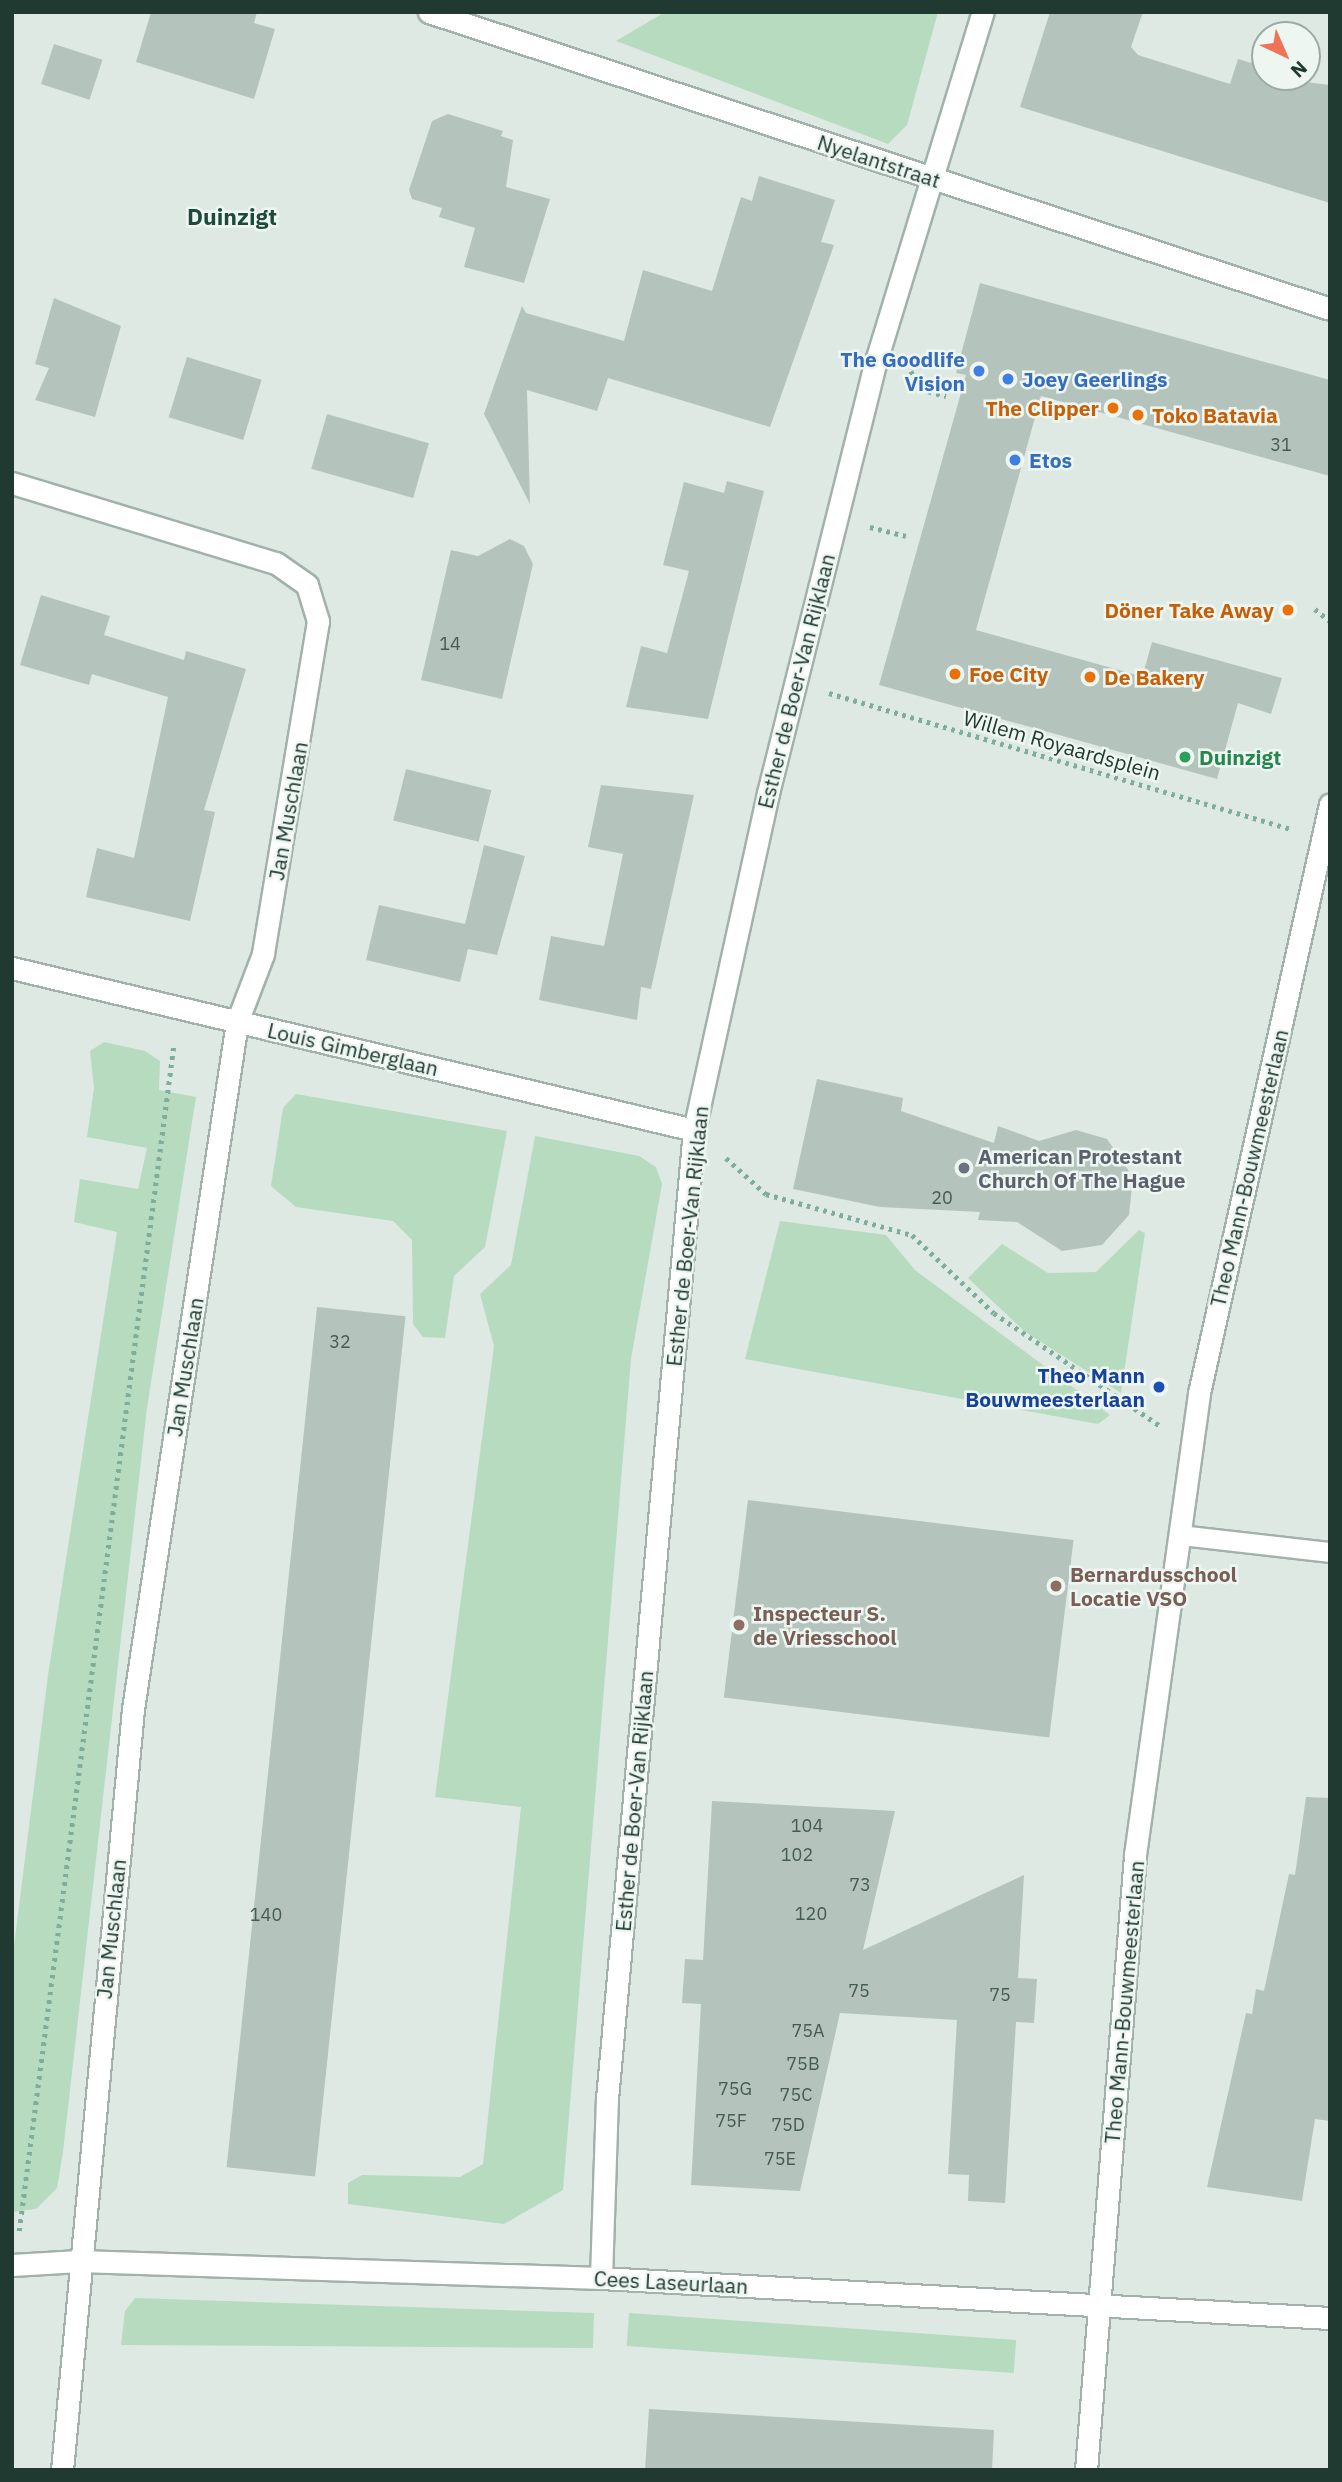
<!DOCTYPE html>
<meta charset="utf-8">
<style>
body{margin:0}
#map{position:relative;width:1342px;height:2482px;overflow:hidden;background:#dee9e4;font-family:"IBM Plex Sans",sans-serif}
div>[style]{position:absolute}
.green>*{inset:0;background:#b7dbbe;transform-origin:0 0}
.building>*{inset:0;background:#b4c4bc;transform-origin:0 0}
.path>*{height:4.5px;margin-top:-2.25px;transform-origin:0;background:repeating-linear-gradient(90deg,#7fad9c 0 3.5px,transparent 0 8.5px)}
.roads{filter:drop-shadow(2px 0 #a1b1ab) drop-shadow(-2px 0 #a1b1ab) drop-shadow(0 2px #a1b1ab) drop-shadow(0 -2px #a1b1ab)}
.lane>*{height:19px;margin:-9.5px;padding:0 9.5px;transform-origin:9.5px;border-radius:9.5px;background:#fff}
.street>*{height:21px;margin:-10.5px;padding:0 10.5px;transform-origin:10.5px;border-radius:10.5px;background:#fff}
.dots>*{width:19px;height:19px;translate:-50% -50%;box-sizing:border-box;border:4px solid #eef6f2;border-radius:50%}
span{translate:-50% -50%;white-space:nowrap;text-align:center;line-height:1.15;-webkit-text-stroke:5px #eef6f2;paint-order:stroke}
.number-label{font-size:18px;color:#455c54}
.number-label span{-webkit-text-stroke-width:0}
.street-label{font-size:21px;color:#203931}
.shop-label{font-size:21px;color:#366cbe;font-weight:700}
.right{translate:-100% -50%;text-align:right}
.left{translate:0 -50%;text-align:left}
.food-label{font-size:21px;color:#c56008;font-weight:700}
.leisure-label{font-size:21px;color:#27864d;font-weight:700}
.worship-label{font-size:21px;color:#5b616d;font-weight:700}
.transit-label{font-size:21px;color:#164399;font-weight:700}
.education-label{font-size:21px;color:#785e54;font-weight:700}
.neighbourhood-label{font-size:23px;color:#1d4a3c;font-weight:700}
.frame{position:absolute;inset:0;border:14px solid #203931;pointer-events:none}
.north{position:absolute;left:1251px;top:21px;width:70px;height:70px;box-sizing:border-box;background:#eef6f2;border:2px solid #9caaa5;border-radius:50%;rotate:136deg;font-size:19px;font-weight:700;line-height:28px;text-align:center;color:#203931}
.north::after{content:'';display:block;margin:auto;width:24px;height:32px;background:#ef7357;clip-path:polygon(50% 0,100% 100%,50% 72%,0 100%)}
</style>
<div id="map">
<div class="green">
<i style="clip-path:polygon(665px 12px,938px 12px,907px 125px,888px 144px,616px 41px)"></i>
<i style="clip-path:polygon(104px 1042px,145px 1051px,160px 1061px,159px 1090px,196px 1097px,147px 1408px,63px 2152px,57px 2188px,36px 2209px,12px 2212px,12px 1962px,48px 1675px,117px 1232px,74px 1222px,80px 1179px,138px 1189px,147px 1148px,87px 1137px,94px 1088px,90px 1051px)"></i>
<i style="clip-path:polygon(296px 1094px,507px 1131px,485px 1247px,454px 1276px,445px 1338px,423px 1337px,413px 1324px,412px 1240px,393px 1221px,296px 1207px,271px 1186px,283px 1108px)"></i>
<i style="clip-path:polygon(535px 1136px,639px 1156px,656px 1167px,662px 1184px,631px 1359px,563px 2190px,504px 2224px,348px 2204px,348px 2183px,362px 2175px,460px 2177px,483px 2164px,521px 1807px,435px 1797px,494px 1346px,480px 1294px,511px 1265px)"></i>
<i style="clip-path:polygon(780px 1221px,886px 1235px,915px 1270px,1110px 1415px,1098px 1424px,745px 1359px)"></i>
<i style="clip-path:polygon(1139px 1230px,1145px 1233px,1121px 1393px,1024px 1331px,968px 1278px,1002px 1244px,1048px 1273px,1096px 1272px)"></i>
<i style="clip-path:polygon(135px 2298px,594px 2313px,593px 2348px,121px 2345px,125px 2311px)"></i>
<i style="left:629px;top:2313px;width:388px;height:33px;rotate:4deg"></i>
</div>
<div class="building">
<i style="clip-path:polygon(151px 12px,257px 12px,254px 23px,275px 29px,254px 99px,136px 62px)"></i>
<i style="clip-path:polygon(1050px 12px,1143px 12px,1131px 47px,1138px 55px,1230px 84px,1238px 59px,1265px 67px,1265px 77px,1330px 85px,1330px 203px,1020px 107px)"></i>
<i style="left:54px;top:44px;width:51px;height:42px;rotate:18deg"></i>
<i style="clip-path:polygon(448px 114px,503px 131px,501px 136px,513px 140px,506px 187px,550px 199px,524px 283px,464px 267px,475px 228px,439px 217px,442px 208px,412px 199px,409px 190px,432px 121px)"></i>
<i style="clip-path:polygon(759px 176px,835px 200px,821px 242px,834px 245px,770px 427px,608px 378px,597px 411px,527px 390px,530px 504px,484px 414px,522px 306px,526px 313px,624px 341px,643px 270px,712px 291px,741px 197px,752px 201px)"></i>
<i style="clip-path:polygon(980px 283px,1330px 380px,1330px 476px,1041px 396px,976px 630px,1162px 682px,1143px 674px,1152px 642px,1282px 678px,1271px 714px,1238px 703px,1217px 779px,879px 685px,966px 375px,956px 373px)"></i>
<i style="clip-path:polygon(54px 298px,121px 326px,95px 417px,35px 400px,49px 368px,35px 364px)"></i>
<i style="left:187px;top:357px;width:78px;height:63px;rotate:17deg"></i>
<i style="left:327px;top:414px;width:106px;height:57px;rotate:16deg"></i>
<i style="clip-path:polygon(727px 481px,764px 491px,708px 719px,626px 707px,641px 646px,667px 653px,689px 571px,663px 565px,684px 482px,724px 493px)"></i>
<i style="clip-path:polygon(510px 539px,524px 546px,533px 564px,502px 699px,421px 680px,451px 550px,478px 556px)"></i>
<i style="clip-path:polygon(41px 595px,110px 616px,104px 635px,184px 660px,186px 651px,246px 669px,204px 810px,215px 812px,190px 921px,86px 897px,97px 848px,134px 858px,168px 697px,92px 674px,89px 685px,20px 665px)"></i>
<i style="left:406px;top:769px;width:88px;height:53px;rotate:14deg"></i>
<i style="clip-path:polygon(601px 785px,694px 795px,651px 989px,641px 987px,637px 1020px,539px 1000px,551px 936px,604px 946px,623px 854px,588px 847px)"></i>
<i style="clip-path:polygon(484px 845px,525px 856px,497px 955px,468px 949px,460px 982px,366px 960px,379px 905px,465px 924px)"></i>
<i style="clip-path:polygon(817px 1079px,903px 1098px,901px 1111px,994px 1143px,998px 1126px,1039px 1141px,1076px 1130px,1107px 1139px,1133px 1177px,1129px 1215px,1102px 1245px,1062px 1251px,1017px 1222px,978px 1220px,980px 1212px,880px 1207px,793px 1189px)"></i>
<i style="left:317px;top:1307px;width:89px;height:865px;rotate:6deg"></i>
<i style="left:748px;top:1500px;width:328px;height:199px;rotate:7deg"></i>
<i style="clip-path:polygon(1306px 1797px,1330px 1798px,1330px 2121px,1315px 2119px,1302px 2201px,1207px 2187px,1246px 2013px,1252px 2014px,1256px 1989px,1264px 1991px,1289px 1874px,1295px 1875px)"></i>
<i style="clip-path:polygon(712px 1801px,895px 1811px,863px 1950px,1024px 1875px,1018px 1978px,1037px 1979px,1034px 2023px,1016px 2022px,1005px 2203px,968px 2201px,969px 2175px,948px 2174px,957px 2020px,840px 2013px,800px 2191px,691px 2185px,701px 2004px,682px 2003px,685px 1959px,703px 1960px)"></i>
<i style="clip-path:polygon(649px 2409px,994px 2430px,992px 2470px,645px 2470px)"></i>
</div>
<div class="path">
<i style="left:911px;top:371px;width:20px;rotate:63deg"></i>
<i style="left:920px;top:389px;width:27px;rotate:15deg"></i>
<i style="left:870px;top:527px;width:37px;rotate:14deg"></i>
<i style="left:1315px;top:609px;width:19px;rotate:39deg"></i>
<i style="left:829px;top:693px;width:481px;rotate:16.4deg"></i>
<i style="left:726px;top:1158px;width:54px;rotate:42deg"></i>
<i style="left:766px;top:1194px;width:152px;rotate:15.7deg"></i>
<i style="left:912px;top:1235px;width:113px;rotate:43.6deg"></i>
<i style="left:994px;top:1313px;width:201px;rotate:34.2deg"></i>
<i style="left:19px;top:2231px;width:1198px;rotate:-82.57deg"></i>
</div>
<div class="roads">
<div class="lane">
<i style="left:1180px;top:1535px;width:151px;rotate:6.5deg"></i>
</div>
<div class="street">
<i style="left:429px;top:12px;width:949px;rotate:18.24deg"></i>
<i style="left:12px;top:483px;width:276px;rotate:16.9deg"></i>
<i style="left:276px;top:563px;width:38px;rotate:35deg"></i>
<i style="left:307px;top:585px;width:38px;rotate:73deg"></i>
<i style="left:318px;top:621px;width:338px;rotate:99.4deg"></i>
<i style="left:263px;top:954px;width:73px;rotate:110.9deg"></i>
<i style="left:237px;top:1022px;width:695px;rotate:98.61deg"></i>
<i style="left:133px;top:1709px;width:764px;rotate:95.33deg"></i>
<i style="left:12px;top:968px;width:701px;rotate:13.36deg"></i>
<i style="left:12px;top:2265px;width:67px;rotate:-3.4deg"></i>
<i style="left:79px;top:2261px;width:522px;rotate:1.87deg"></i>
<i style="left:601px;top:2278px;width:730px;rotate:3.14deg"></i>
<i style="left:601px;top:2278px;width:179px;rotate:-88.1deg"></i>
<i style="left:607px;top:2099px;width:973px;rotate:-84.87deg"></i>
<i style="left:694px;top:1130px;width:345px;rotate:-77.6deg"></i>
<i style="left:768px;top:793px;width:445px;rotate:-76deg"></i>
<i style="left:876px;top:361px;width:365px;rotate:-73deg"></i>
<i style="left:1086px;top:2470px;width:617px;rotate:-85.44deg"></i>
<i style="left:1135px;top:1855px;width:466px;rotate:-82.1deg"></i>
<i style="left:1199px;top:1393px;width:603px;rotate:-77.46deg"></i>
</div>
</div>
<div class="dots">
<i style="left:979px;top:371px;background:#3f7fe0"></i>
<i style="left:1008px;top:379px;background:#3f7fe0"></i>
<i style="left:1113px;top:408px;background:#e8710a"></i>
<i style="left:1138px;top:415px;background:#e8710a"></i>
<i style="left:1015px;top:460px;background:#3f7fe0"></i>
<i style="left:1288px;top:610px;background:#e8710a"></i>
<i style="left:955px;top:674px;background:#e8710a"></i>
<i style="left:1090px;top:677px;background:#e8710a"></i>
<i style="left:1185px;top:757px;background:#2e9e5b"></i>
<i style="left:964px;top:1168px;background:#6b7280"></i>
<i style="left:1159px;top:1387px;background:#1a4fb4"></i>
<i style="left:1056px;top:1586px;background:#8d6e63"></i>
<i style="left:739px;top:1625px;background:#8d6e63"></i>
</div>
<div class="number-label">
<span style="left:1281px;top:445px">31</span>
<span style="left:450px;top:644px">14</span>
<span style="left:942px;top:1198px">20</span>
<span style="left:340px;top:1342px">32</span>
<span style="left:807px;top:1826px">104</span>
<span style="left:797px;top:1855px">102</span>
<span style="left:860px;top:1885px">73</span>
<span style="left:811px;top:1914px">120</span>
<span style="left:266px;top:1915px">140</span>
<span style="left:859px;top:1991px">75</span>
<span style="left:1000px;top:1995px">75</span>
<span style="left:808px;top:2031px">75A</span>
<span style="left:803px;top:2064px">75B</span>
<span style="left:735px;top:2089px">75G</span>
<span style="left:796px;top:2095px">75C</span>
<span style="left:731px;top:2121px">75F</span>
<span style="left:788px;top:2125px">75D</span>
<span style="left:780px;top:2159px">75E</span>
</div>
<div class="street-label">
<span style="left:879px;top:161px;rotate:18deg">Nyelantstraat</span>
<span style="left:796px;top:681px;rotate:-76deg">Esther de Boer-Van Rijklaan</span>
<span style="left:1062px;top:745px;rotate:16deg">Willem Royaardsplein</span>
<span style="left:288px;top:811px;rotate:-80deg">Jan Muschlaan</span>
<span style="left:353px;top:1049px;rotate:13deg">Louis Gimberglaan</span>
<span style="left:1249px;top:1168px;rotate:-77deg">Theo Mann-Bouwmeesterlaan</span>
<span style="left:687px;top:1236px;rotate:-84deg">Esther de Boer-Van Rijklaan</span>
<span style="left:185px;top:1367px;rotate:-81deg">Jan Muschlaan</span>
<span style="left:634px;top:1801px;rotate:-85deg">Esther de Boer-Van Rijklaan</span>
<span style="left:111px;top:1929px;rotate:-84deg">Jan Muschlaan</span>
<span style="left:1124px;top:2002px;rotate:-85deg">Theo Mann-Bouwmeesterlaan</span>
<span style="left:671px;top:2282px;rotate:3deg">Cees Laseurlaan</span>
</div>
<div class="shop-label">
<span class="right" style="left:965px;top:371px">The Goodlife<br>Vision</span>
<span class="left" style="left:1022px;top:379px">Joey Geerlings</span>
<span class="left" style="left:1029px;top:460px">Etos</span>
</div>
<div class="food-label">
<span class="right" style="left:1099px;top:408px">The Clipper</span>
<span class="left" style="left:1152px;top:415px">Toko Batavia</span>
<span class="right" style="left:1274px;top:610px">Döner Take Away</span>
<span class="left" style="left:969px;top:674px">Foe City</span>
<span class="left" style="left:1104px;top:677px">De Bakery</span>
</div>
<div class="leisure-label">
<span class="left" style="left:1199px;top:757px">Duinzigt</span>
</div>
<div class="worship-label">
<span class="left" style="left:978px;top:1168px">American Protestant<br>Church Of The Hague</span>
</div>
<div class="transit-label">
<span class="right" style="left:1145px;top:1387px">Theo Mann<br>Bouwmeesterlaan</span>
</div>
<div class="education-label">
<span class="left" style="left:1070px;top:1586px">Bernardusschool<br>Locatie VSO</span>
<span class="left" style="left:753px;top:1625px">Inspecteur S.<br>de Vriesschool</span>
</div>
<div class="neighbourhood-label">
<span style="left:232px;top:216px">Duinzigt</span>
</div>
<div class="frame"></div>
<div class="north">N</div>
</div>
